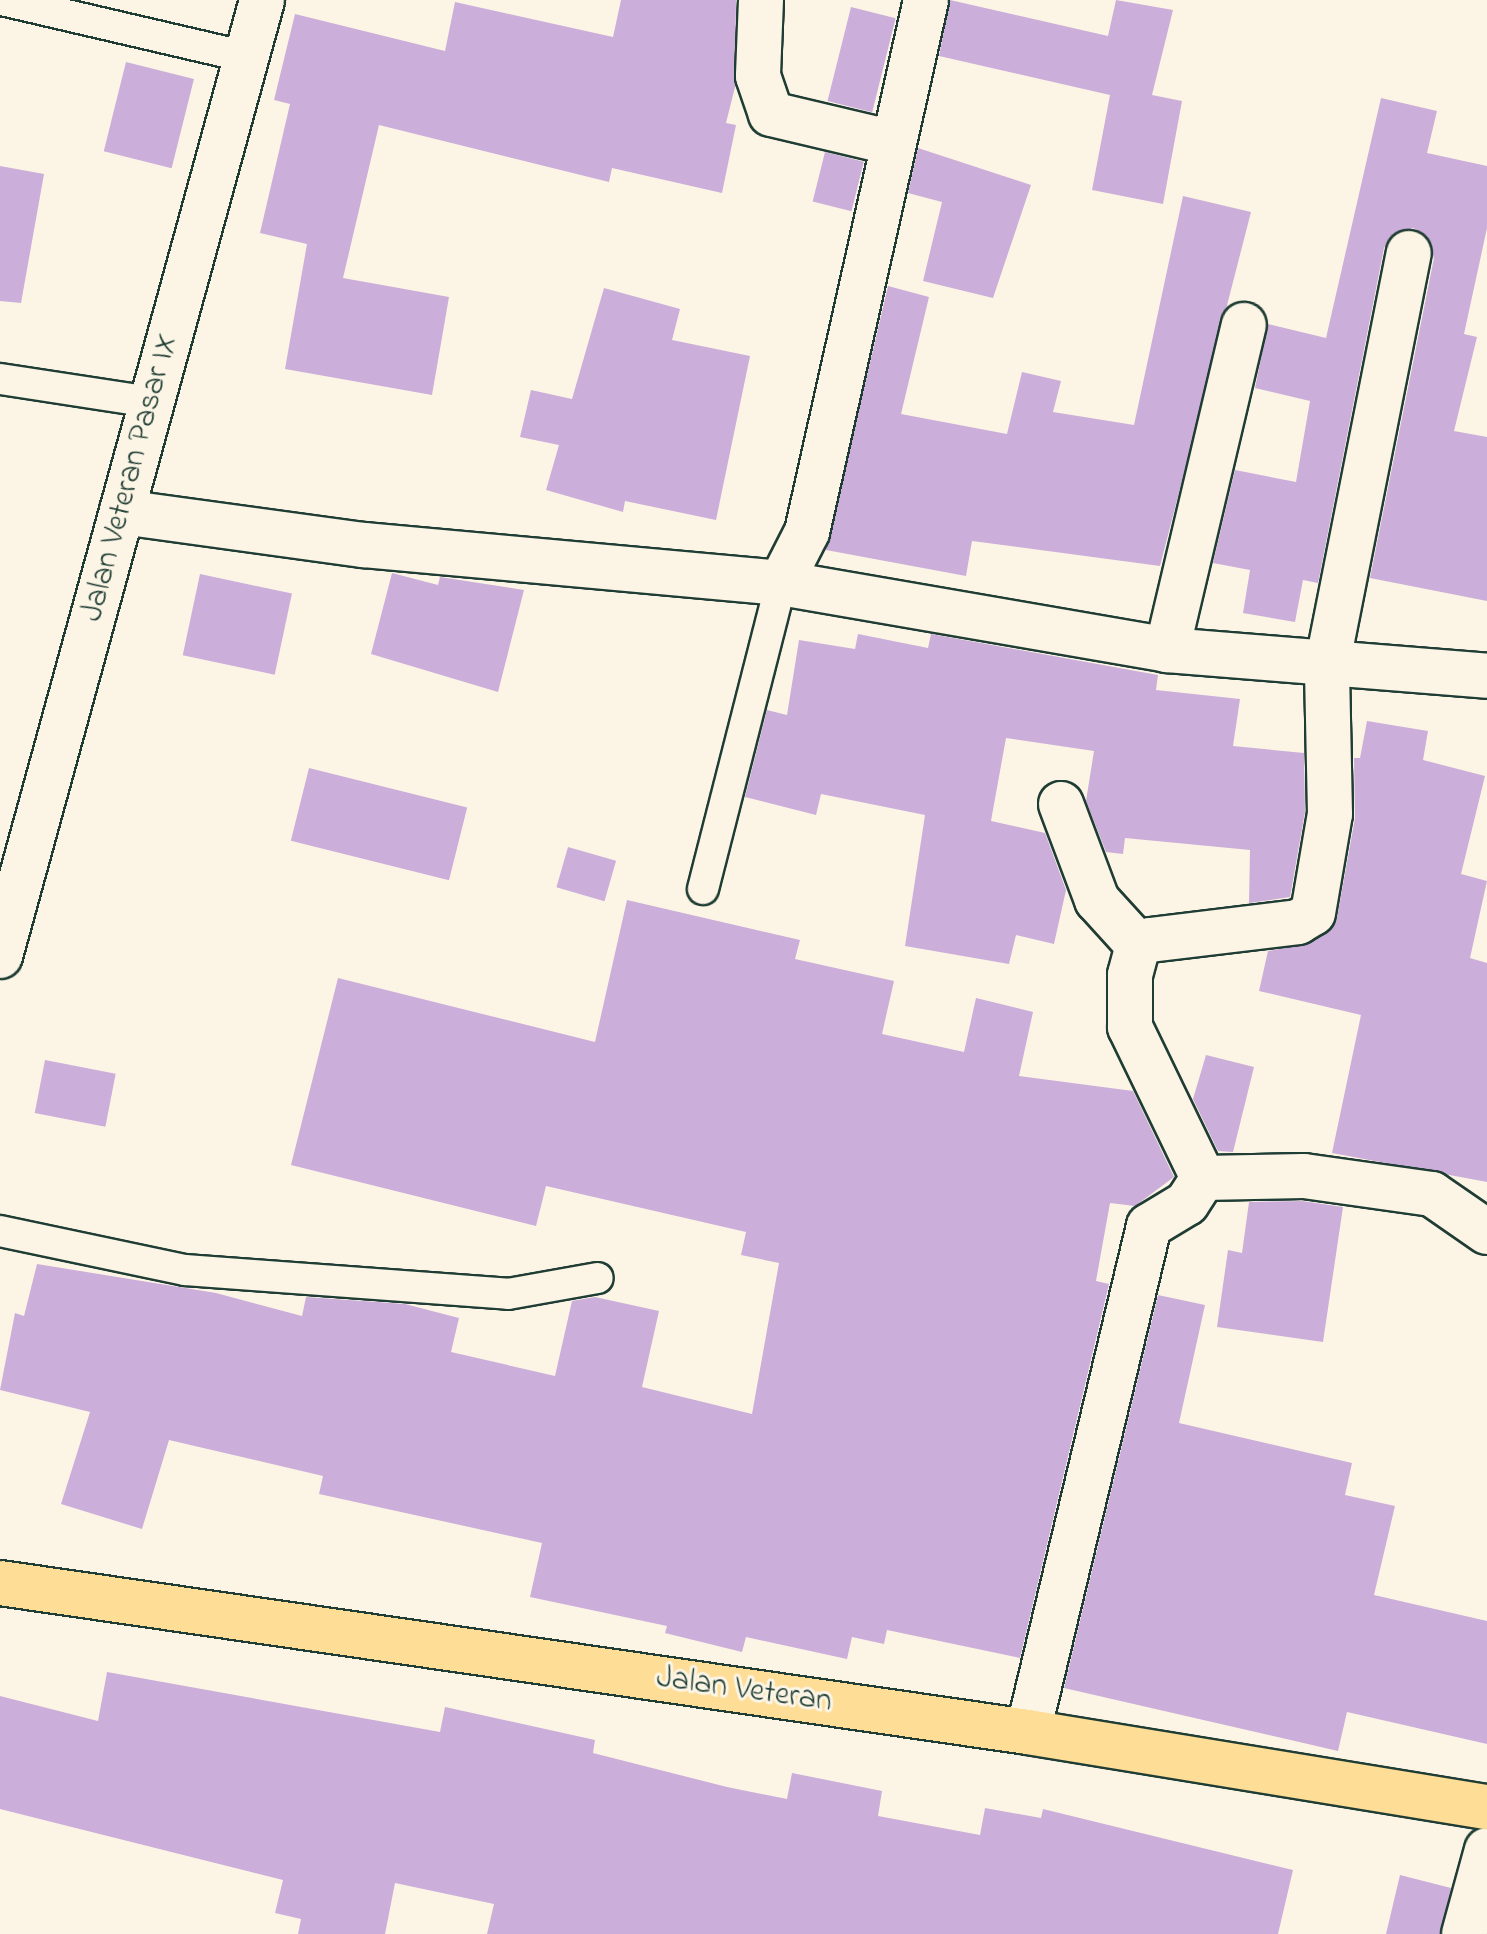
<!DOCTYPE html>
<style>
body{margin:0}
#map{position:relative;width:1487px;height:1934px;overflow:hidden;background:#fcf5e5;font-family:"Indie Flower",sans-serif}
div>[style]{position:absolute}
.building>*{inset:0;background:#ccaeda;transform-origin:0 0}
.roads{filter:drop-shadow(2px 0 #1f3d34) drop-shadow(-2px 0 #1f3d34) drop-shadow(0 2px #1f3d34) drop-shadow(0 -2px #1f3d34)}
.service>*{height:30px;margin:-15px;padding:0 15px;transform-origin:15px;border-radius:15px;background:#fcf5e5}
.minor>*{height:44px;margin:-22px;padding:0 22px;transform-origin:22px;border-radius:22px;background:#fcf5e5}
.primary>*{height:44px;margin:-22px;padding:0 22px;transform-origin:22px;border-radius:22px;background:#fedd96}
span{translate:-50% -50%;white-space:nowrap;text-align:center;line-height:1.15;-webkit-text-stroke:6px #fcf5e5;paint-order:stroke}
.street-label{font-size:32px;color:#1f3d34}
</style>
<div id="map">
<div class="building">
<i style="clip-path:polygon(621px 0,736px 0,735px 87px,726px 123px,736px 125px,722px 193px,612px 168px,609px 182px,379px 125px,343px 278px,449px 297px,432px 395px,285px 369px,307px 244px,260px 233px,290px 104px,274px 100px,295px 14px,445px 51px,455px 2px,613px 37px)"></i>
<i style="clip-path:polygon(950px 0,1108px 36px,1116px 0,1173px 10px,1152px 95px,1182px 101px,1163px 204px,1092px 190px,1110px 95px,939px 56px)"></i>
<i style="left:851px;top:7px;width:46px;height:97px;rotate:14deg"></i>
<i style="left:126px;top:62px;width:70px;height:92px;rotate:14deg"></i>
<i style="clip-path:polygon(1381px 98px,1437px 111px,1427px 153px,1487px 166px,1487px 228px,1464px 334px,1477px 337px,1454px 431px,1487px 437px,1487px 601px,1370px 578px,1434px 258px,1426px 235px,1413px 228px,1391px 236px,1384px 248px,1318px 583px,1303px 580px,1295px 622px,1243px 613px,1250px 570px,1213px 563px,1235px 470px,1296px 482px,1310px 401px,1255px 388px,1268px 324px,1326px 338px)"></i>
<i style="clip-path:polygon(918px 148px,1031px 185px,993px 298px,923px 281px,942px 202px,908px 193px)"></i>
<i style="left:825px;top:152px;width:40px;height:51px;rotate:14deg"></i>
<i style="clip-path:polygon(0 166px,44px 174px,21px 303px,0 301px)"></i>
<i style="clip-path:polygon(1183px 196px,1251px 212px,1160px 566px,972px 541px,966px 576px,826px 550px,888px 286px,929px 297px,901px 414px,1007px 434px,1022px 372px,1061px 381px,1053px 412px,1134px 425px)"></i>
<i style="clip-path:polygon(604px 288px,680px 309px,672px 340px,750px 356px,716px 520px,625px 501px,623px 512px,546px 490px,559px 445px,520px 437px,531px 390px,572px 399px)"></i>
<i style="clip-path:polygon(392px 573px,438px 585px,440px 577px,524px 590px,498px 692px,371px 654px)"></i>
<i style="left:200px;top:574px;width:94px;height:83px;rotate:12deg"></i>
<i style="clip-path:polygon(858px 634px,928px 648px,931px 634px,1158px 675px,1156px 690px,1240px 699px,1233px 746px,1304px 753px,1305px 812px,1290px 897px,1249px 903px,1250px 850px,1125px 838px,1123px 854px,1106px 852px,1086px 801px,1094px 751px,1006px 738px,991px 821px,1045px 833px,1066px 890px,1054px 944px,1016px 935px,1009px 964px,905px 946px,925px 815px,821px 794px,816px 815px,745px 797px,767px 710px,787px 715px,799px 640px,855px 649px)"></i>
<i style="clip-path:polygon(1367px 721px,1428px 731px,1423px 760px,1485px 776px,1461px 874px,1487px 881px,1470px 958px,1487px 963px,1487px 1182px,1332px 1153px,1361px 1015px,1259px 991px,1268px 951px,1311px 943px,1337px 918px,1355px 818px,1354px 758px,1360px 758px)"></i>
<i style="left:309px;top:768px;width:163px;height:75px;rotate:14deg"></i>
<i style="left:568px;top:847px;width:50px;height:42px;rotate:16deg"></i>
<i style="clip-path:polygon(627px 900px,800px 940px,795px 959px,894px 981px,882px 1034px,964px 1052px,976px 998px,1033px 1012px,1019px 1076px,1133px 1091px,1174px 1177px,1135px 1206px,1110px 1203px,1096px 1281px,1109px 1284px,1020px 1658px,887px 1630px,884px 1644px,852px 1637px,847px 1659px,746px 1637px,742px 1652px,665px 1633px,667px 1626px,530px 1597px,542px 1543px,319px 1494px,323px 1476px,169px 1440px,142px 1529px,61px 1504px,90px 1412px,0 1390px,15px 1313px,24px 1316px,37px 1264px,216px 1293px,302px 1316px,306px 1297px,405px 1304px,459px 1318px,451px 1352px,555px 1376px,572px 1301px,595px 1297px,659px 1311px,642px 1387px,752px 1414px,779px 1263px,741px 1255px,746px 1232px,546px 1186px,536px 1226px,291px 1165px,338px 978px,595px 1042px)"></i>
<i style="clip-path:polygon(1206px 1055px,1254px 1067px,1233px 1152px,1218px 1151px,1193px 1099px)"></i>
<i style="left:45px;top:1060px;width:72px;height:54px;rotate:11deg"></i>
<i style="clip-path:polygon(1302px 1201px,1343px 1207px,1323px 1342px,1217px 1327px,1228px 1250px,1242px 1253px,1249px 1202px)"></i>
<i style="clip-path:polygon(1158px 1295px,1205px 1305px,1179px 1423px,1352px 1463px,1345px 1495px,1395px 1506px,1374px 1595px,1487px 1621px,1487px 1744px,1347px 1712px,1338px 1751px,1064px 1688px)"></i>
<i style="clip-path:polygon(107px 1672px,440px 1732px,445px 1707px,595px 1740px,593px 1753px,727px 1787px,787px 1799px,792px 1773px,882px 1791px,878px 1816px,980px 1835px,985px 1808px,1041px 1818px,1043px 1809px,1293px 1870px,1278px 1934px,487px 1934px,494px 1904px,395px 1883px,385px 1934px,298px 1934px,301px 1919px,275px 1913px,283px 1880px,0 1809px,0 1696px,98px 1721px)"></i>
<i style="clip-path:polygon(1400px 1875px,1451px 1888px,1440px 1934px,1386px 1934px)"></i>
</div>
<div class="roads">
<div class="service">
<i style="left:2px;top:0;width:252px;rotate:13.1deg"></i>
<i style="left:0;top:379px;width:153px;rotate:8.7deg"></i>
<i style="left:703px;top:889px;width:316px;rotate:-75.7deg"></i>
<i style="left:0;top:1231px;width:189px;rotate:11.9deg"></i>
<i style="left:185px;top:1270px;width:324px;rotate:4.2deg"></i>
<i style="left:508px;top:1294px;width:91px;rotate:-10.1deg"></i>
</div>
<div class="minor">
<i style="left:761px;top:0;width:76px;rotate:92.3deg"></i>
<i style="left:758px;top:76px;width:40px;rotate:71.1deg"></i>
<i style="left:771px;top:114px;width:121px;rotate:13.3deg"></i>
<i style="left:122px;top:512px;width:244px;rotate:7.8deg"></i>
<i style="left:364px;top:545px;width:419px;rotate:5.2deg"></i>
<i style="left:781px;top:583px;width:392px;rotate:9.8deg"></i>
<i style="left:1167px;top:650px;width:321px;rotate:4.6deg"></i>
<i style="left:781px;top:583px;width:57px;rotate:-63deg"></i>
<i style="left:807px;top:532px;width:545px;rotate:-77.39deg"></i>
<i style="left:1167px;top:650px;width:334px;rotate:-76.7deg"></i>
<i style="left:1061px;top:804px;width:103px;rotate:69.4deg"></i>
<i style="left:1097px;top:900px;width:61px;rotate:47.7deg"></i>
<i style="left:0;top:956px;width:991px;rotate:-74.67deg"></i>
<i style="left:1203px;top:1178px;width:168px;rotate:-115.8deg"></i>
<i style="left:1130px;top:1027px;width:52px;rotate:-90deg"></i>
<i style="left:1130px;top:975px;width:31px;rotate:-75deg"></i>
<i style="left:1138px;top:945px;width:13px;rotate:-23deg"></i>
<i style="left:1150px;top:940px;width:149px;rotate:-6.9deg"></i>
<i style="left:1298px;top:922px;width:17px;rotate:-31deg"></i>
<i style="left:1313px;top:913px;width:100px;rotate:-80.3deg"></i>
<i style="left:1330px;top:814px;width:148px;rotate:-91.2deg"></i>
<i style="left:1327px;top:666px;width:421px;rotate:-78.8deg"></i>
<i style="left:1028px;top:1732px;width:520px;rotate:-76.55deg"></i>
<i style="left:1149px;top:1226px;width:44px;rotate:-31.2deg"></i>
<i style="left:1187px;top:1203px;width:30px;rotate:-57deg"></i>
<i style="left:1203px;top:1178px;width:101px;rotate:-1.1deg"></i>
<i style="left:1304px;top:1176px;width:129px;rotate:8deg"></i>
<i style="left:1432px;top:1194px;width:67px;rotate:34.6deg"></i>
<i style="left:1464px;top:1934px;width:87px;rotate:-74.7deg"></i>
</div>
<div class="primary">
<i style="left:0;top:1583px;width:1039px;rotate:8.25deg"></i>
<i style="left:1028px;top:1732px;width:465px;rotate:9.3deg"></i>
</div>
</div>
<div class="street-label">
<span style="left:131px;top:478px;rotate:-75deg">Jalan Veteran Pasar IX</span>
<span style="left:744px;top:1691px;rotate:8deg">Jalan Veteran</span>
</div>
</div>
